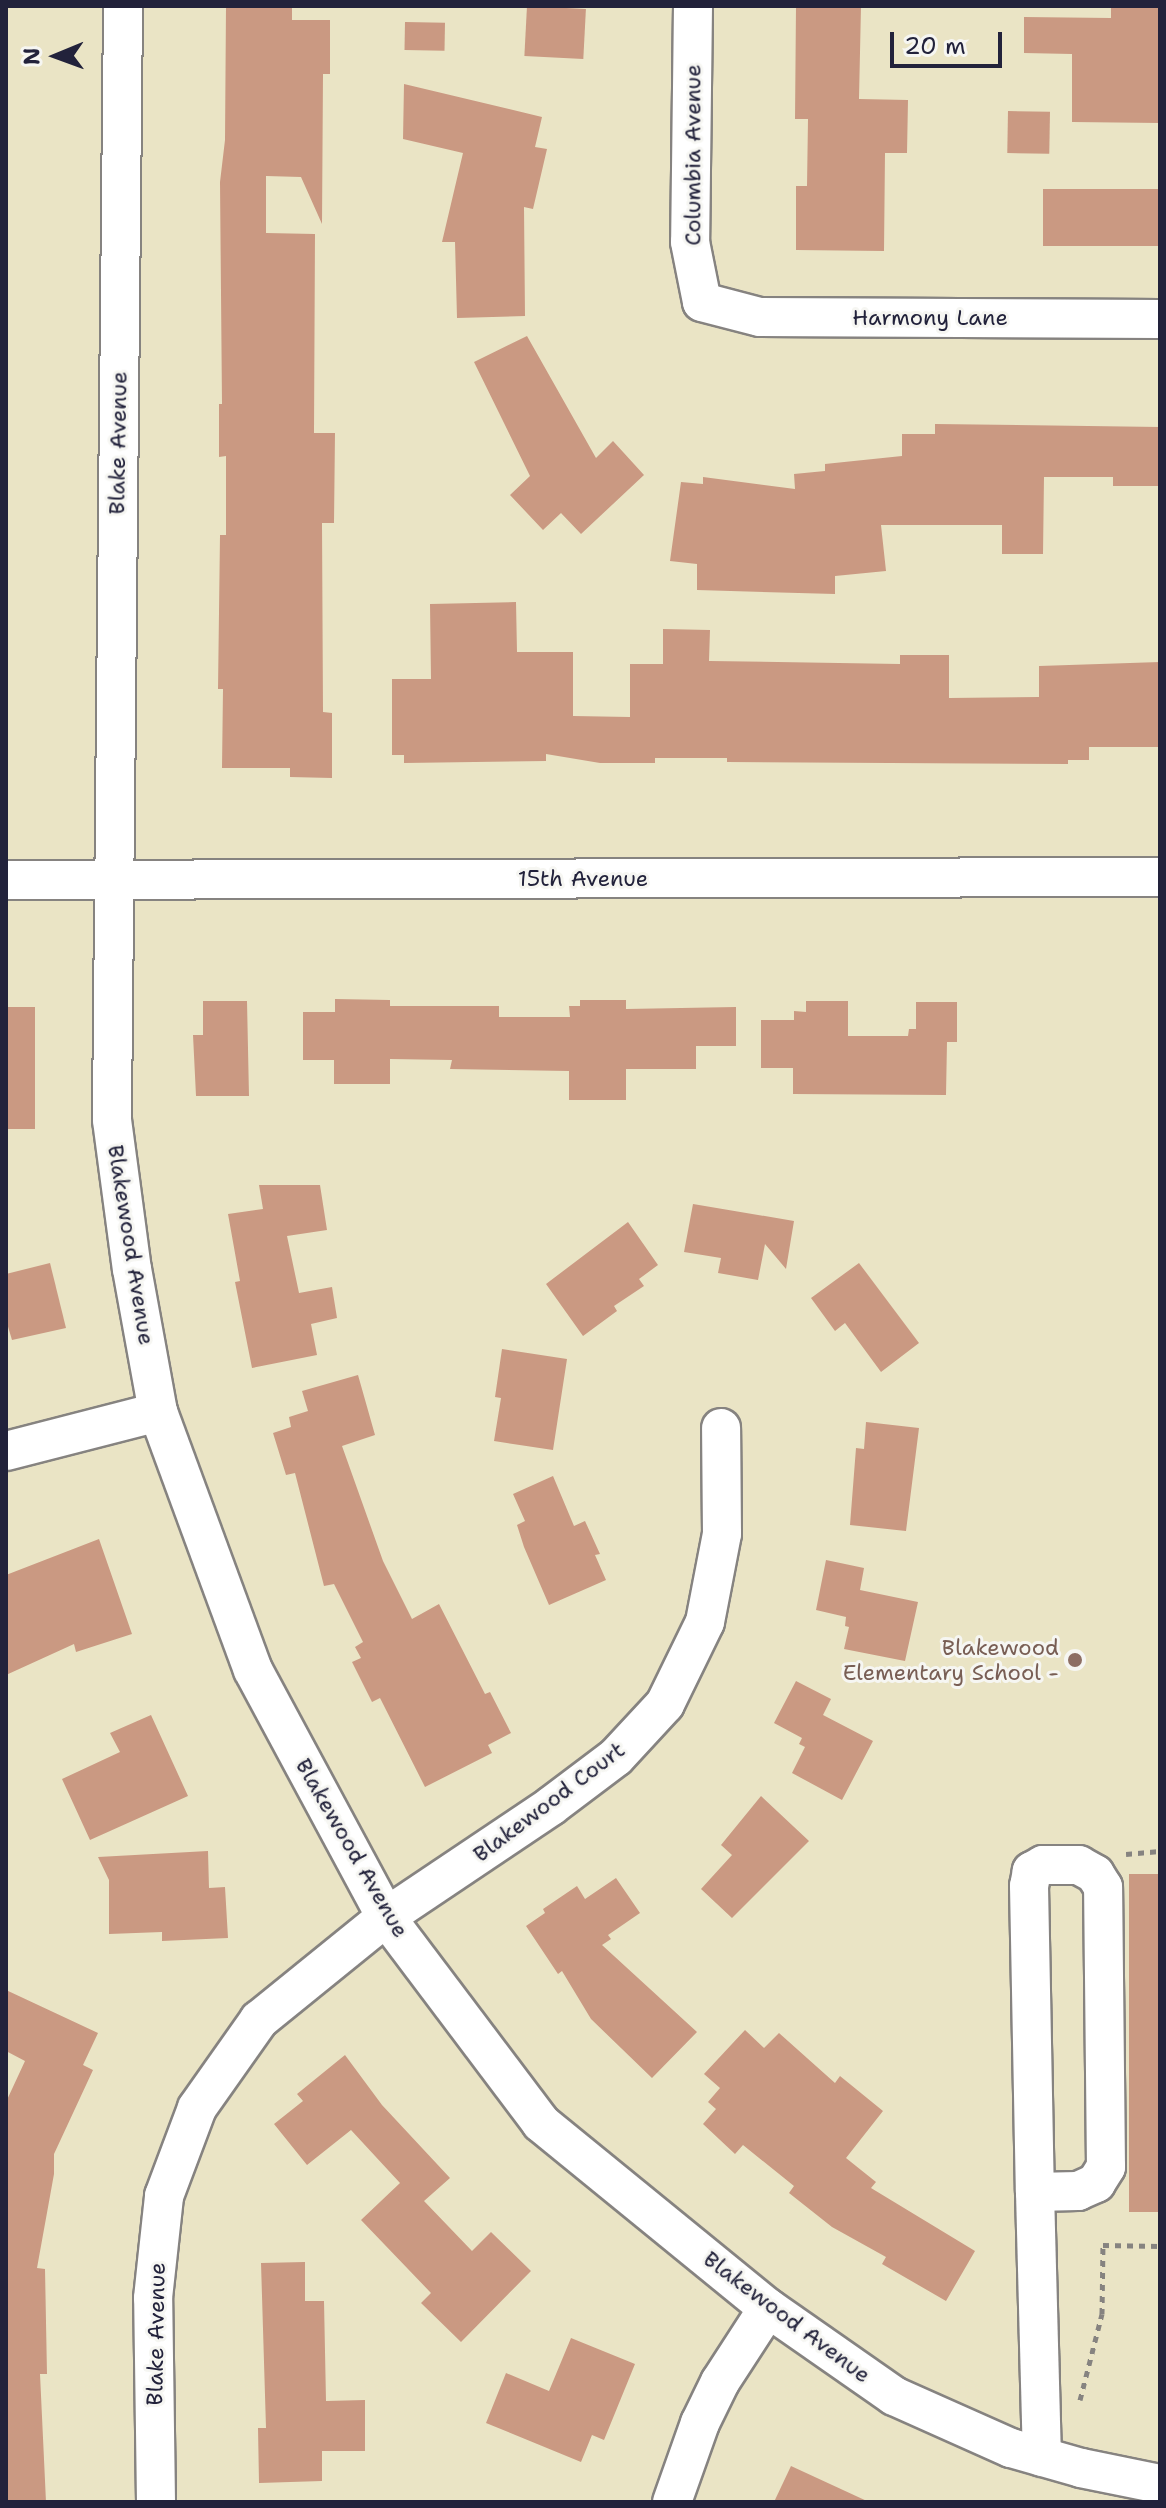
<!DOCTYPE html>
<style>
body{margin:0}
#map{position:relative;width:1166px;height:2508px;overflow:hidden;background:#eae4c5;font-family:"Shantell Sans",sans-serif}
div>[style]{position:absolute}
.building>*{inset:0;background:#ca9982;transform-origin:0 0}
.path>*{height:5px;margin-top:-2.5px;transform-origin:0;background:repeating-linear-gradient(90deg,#868380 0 6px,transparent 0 12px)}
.roads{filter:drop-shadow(2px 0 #868380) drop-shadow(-2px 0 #868380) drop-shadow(0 2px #868380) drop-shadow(0 -2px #868380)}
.minor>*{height:38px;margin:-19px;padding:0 19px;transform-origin:19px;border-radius:19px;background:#fff}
.dots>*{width:22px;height:22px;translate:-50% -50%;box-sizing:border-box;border:4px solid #f6f6f2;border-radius:50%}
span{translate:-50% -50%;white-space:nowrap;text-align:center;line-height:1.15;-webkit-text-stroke:6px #f6f6f2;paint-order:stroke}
.street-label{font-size:22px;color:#22223b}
.education-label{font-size:22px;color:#785e54}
.right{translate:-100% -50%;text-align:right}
.frame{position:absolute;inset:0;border:8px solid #22223b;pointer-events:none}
.north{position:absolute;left:16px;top:16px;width:80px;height:80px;-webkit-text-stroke:6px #f6f6f2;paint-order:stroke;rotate:269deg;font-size:22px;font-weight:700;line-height:32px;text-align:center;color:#22223b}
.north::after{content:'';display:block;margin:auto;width:28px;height:36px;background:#22223b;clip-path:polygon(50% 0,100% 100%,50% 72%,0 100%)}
.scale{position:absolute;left:890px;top:32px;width:112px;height:36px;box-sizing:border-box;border:4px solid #22223b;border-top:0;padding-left:10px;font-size:24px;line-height:28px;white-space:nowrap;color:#22223b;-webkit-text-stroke:6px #f6f6f2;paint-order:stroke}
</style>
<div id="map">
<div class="building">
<i style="clip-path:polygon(226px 6px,292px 6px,292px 20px,330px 20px,330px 74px,323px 74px,322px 224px,301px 177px,266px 176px,266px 233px,315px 234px,314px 433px,335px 433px,334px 523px,322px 523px,323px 712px,332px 713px,332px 778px,290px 777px,290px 768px,222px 768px,223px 689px,218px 689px,220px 535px,226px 535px,226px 456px,219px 457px,219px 404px,222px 404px,220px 182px,225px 140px)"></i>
<i style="left:527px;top:6px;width:59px;height:50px;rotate:3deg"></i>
<i style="clip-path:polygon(796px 6px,861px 6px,859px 99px,908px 100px,907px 153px,885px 153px,884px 251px,796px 250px,796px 186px,807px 186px,808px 119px,795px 119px)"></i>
<i style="clip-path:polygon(1111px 6px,1160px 6px,1160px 123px,1072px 122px,1072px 54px,1024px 53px,1024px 17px,1111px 18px)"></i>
<i style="left:405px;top:22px;width:40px;height:28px;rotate:1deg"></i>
<i style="clip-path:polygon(404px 84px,542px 117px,535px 147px,547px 149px,533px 209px,524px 207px,525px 316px,457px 318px,455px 242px,442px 242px,463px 153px,403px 139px)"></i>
<i style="left:1008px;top:111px;width:42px;height:42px;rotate:1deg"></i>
<i style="left:1043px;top:189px;width:115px;height:57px"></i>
<i style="clip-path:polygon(527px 336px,596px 458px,613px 441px,644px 475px,581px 534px,561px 513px,543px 530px,510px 495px,530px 476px,474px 362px)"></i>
<i style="clip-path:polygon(935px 424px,1160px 427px,1160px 486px,1113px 486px,1113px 477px,1044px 477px,1043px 554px,1002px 554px,1002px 525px,881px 525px,886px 571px,835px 576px,835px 594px,697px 590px,697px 564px,670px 561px,681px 482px,703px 484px,703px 477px,795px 489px,794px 474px,825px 471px,825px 464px,902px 456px,902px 434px,935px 434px)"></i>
<i style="clip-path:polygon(516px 602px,517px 652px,573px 652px,573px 716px,630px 717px,630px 664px,663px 664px,663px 629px,710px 630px,709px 661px,900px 664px,900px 655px,949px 655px,949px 698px,1039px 697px,1039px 666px,1160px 662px,1160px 747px,1089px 747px,1089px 760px,1068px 760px,1068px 764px,727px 762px,727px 758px,655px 758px,655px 763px,600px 763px,546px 754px,546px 761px,404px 763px,404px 755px,392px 755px,392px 679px,431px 679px,430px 604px)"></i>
<i style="clip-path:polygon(335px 999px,390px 1000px,390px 1006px,499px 1006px,499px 1017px,570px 1017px,569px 1006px,580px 1006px,580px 1000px,626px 1000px,626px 1009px,736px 1007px,736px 1046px,696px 1046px,696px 1069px,626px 1069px,626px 1100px,569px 1100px,569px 1071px,450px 1069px,452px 1060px,390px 1059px,390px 1084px,334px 1084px,334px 1060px,303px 1060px,303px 1012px,335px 1012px)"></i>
<i style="clip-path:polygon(203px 1001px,247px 1001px,249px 1096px,196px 1096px,193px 1035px,203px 1035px)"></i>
<i style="clip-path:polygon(806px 1001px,848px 1001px,848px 1036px,908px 1036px,909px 1029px,916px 1029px,916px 1002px,957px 1002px,957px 1042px,947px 1042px,946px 1095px,793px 1094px,793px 1068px,761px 1068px,761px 1020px,794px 1020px,794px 1011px,806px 1012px)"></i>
<i style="left:6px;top:1007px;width:29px;height:122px"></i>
<i style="clip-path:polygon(259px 1185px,320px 1185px,327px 1230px,287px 1236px,299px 1293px,332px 1287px,337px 1318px,311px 1324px,317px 1355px,252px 1368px,235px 1282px,240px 1281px,228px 1214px,263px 1209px)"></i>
<i style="clip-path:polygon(693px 1204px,794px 1221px,786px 1269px,765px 1244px,758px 1280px,718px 1273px,721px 1258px,684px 1252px)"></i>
<i style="clip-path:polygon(628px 1222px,658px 1265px,639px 1279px,644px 1286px,614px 1306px,617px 1311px,583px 1336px,546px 1284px)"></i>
<i style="clip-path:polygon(50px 1263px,66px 1328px,12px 1340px,6px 1320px,6px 1274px)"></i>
<i style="clip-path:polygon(859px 1263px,919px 1343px,881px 1372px,845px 1323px,835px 1331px,811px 1298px)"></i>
<i style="clip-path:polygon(502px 1349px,567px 1359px,553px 1450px,494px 1441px,501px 1398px,495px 1397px)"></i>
<i style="clip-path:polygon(358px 1375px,375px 1435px,342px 1446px,383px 1561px,412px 1619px,439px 1604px,485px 1694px,490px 1692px,511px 1733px,488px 1745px,492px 1753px,425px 1787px,380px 1698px,372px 1702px,352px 1662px,361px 1658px,355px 1647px,363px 1642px,334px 1584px,324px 1586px,295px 1473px,286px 1475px,273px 1433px,291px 1427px,289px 1417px,308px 1411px,302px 1391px)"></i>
<i style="clip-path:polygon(866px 1422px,919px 1428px,906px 1531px,850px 1525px,856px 1448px,864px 1449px)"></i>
<i style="clip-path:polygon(553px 1476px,574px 1526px,585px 1521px,600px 1554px,595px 1555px,606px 1580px,549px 1605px,524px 1547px,517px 1525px,525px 1521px,513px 1494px)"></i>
<i style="clip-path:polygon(99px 1539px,132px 1634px,76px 1652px,74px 1644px,6px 1675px,6px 1575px)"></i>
<i style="clip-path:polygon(826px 1560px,864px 1568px,860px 1590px,918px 1602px,905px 1661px,844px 1649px,849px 1627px,845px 1626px,846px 1617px,816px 1610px)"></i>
<i style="clip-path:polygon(796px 1681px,831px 1699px,823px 1715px,873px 1741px,842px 1800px,792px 1773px,805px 1747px,799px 1744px,802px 1738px,774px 1723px)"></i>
<i style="clip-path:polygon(151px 1715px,188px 1796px,90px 1840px,62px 1779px,120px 1752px,110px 1733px)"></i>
<i style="clip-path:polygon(761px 1796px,809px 1841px,732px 1918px,701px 1889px,732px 1855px,721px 1845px)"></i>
<i style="clip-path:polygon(208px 1851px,209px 1888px,225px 1887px,228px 1938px,162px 1941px,162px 1932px,109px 1934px,109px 1880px,98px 1857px)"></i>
<i style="left:1129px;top:1874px;width:31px;height:338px"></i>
<i style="clip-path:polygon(616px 1878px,640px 1913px,608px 1935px,611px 1939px,602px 1945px,697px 2032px,652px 2078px,591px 2019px,562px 1971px,558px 1974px,526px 1926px,545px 1913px,543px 1909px,577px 1886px,585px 1899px)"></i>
<i style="clip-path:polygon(6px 1990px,98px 2033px,83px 2065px,93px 2070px,54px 2154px,54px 2174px,37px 2268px,45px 2269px,47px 2374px,40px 2374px,46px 2502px,6px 2502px,6px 2102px,25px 2061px,6px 2051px)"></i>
<i style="clip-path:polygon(745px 2030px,764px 2048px,779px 2033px,835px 2083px,840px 2076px,883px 2111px,846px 2158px,876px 2182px,871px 2188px,975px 2251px,946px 2301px,882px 2264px,886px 2257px,832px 2227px,789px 2193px,794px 2186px,743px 2145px,735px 2154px,703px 2124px,716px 2109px,708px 2102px,720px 2088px,704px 2074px)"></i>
<i style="clip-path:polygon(345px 2055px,382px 2105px,450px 2178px,424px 2201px,472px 2251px,491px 2232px,531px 2271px,461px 2342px,421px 2303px,431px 2293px,361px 2220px,400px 2183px,351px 2130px,307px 2165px,274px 2124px,303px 2101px,297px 2094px)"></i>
<i style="clip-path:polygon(305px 2262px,305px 2301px,324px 2301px,326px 2401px,365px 2400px,365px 2451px,322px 2451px,322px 2481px,259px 2483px,258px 2428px,266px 2428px,261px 2263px)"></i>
<i style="clip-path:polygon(571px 2338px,635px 2364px,604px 2440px,592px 2435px,581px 2462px,486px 2423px,506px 2373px,549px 2391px)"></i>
<i style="clip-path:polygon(791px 2466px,869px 2502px,774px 2502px)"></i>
</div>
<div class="path">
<i style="left:1126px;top:1854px;width:34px;rotate:-5deg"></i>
<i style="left:1080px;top:2400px;width:89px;rotate:-75.7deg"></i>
<i style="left:1102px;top:2314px;width:69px;rotate:-89.2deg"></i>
<i style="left:1103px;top:2245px;width:57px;rotate:1deg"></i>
</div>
<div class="roads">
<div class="minor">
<i style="left:123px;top:6px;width:1114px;rotate:90.57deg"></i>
<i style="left:112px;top:1120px;width:150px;rotate:82.4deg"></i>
<i style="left:132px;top:1269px;width:145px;rotate:79.7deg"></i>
<i style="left:158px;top:1412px;width:275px;rotate:69.8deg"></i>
<i style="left:253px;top:1670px;width:281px;rotate:61.7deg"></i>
<i style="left:386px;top:1917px;width:258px;rotate:53deg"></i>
<i style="left:541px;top:2123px;width:293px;rotate:39.2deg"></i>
<i style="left:768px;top:2308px;width:154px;rotate:34.9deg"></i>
<i style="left:894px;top:2396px;width:128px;rotate:24deg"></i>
<i style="left:1011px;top:2448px;width:73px;rotate:15.9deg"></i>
<i style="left:1081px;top:2468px;width:81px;rotate:11.4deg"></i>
<i style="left:693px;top:6px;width:236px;rotate:90.7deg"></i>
<i style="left:690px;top:242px;width:61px;rotate:78.7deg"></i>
<i style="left:702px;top:302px;width:60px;rotate:14.5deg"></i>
<i style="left:760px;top:317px;width:400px;rotate:0.3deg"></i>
<i style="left:6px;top:880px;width:1154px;rotate:-0.15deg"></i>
<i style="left:6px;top:1451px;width:157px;rotate:-14.4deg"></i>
<i style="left:1035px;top:2192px;width:43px;rotate:-1.3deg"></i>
<i style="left:1078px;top:2191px;width:20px;rotate:-24deg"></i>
<i style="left:1096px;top:2183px;width:19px;rotate:-58deg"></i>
<i style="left:1106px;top:2167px;width:280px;rotate:-90.6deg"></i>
<i style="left:1103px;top:1887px;width:15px;rotate:-122deg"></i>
<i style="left:1095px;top:1874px;width:18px;rotate:-151deg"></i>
<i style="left:1079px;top:1865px;width:36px;rotate:180deg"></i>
<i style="left:1043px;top:1865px;width:13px;rotate:151deg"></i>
<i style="left:1032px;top:1871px;width:15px;rotate:101deg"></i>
<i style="left:1029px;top:1886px;width:306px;rotate:88.9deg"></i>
<i style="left:1035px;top:2192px;width:265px;rotate:88.5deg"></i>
<i style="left:156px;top:2502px;width:204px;rotate:-90.8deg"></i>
<i style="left:153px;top:2298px;width:103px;rotate:-83.8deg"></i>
<i style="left:164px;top:2196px;width:94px;rotate:-69.4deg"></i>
<i style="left:197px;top:2108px;width:108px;rotate:-54.8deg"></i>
<i style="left:259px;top:2020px;width:164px;rotate:-39deg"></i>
<i style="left:386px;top:1917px;width:199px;rotate:-33.9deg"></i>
<i style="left:551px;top:1806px;width:81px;rotate:-37deg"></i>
<i style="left:616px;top:1757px;width:72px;rotate:-47.2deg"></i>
<i style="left:665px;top:1704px;width:91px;rotate:-64deg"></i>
<i style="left:705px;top:1622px;width:90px;rotate:-79.1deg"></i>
<i style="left:722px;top:1534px;width:106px;rotate:-90.5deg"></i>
<i style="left:672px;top:2502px;width:84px;rotate:-70.5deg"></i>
<i style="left:700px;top:2423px;width:46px;rotate:-64deg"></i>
<i style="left:720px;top:2382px;width:88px;rotate:-57deg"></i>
</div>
</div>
<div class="dots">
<i style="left:1075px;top:1660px;background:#8d6e63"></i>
</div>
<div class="street-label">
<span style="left:693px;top:155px;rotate:-90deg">Columbia Avenue</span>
<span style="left:930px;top:318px">Harmony Lane</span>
<span style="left:118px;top:443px;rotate:-89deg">Blake Avenue</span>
<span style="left:583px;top:879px">15th Avenue</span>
<span style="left:131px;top:1245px;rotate:81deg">Blakewood Avenue</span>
<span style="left:549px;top:1802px;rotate:-37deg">Blakewood Court</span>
<span style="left:352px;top:1848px;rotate:60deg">Blakewood Avenue</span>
<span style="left:787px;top:2317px;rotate:37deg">Blakewood Avenue</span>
<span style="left:156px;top:2334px;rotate:-89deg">Blake Avenue</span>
</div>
<div class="education-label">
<span class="right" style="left:1059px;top:1660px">Blakewood<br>Elementary School -</span>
</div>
<div class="frame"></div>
<div class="north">N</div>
<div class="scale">20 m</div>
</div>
